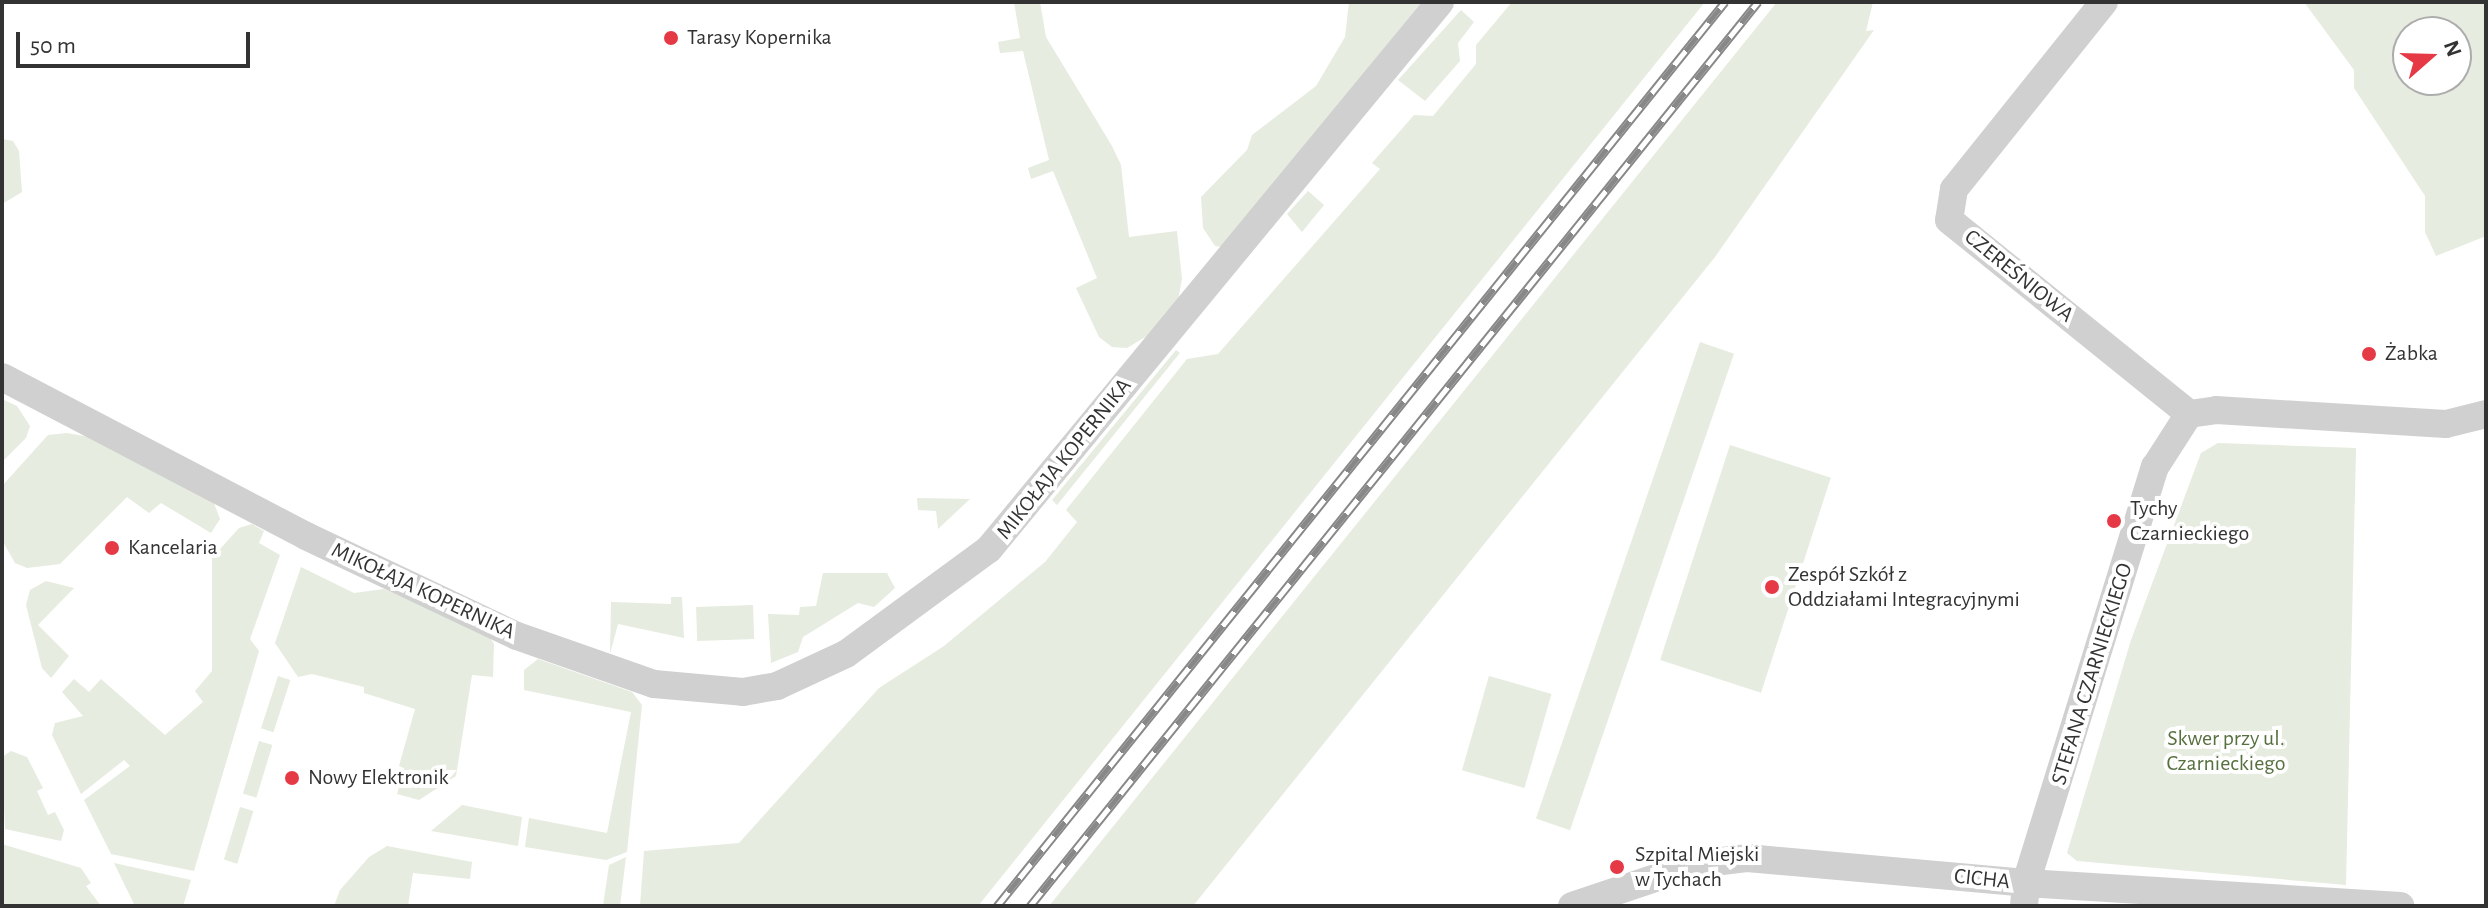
<!DOCTYPE html>
<meta charset="utf-8">
<style>
body{margin:0}
#map{position:relative;width:2488px;height:908px;overflow:hidden;background:#fff;font-family:"Alegreya Sans",sans-serif}
div>[style]{position:absolute}
.green>*{inset:0;background:#e6ecdf;transform-origin:0 0}
.street>*{height:28px;margin:-14px;padding:0 14px;transform-origin:14px;border-radius:14px;background:#d0d0d0}
.rail>*{height:9px;margin-top:-4.5px;transform-origin:0;background:repeating-linear-gradient(90deg,#fff 0 18px,#888 0 36px);box-sizing:border-box;border-block:2px solid #888}
.dots>*{width:22px;height:22px;translate:-50% -50%;box-sizing:border-box;border:4px solid #fff;border-radius:50%}
span{translate:-50% -50%;white-space:nowrap;text-align:center;line-height:1.15;-webkit-text-stroke:8px #fff;paint-order:stroke}
.poi-label{font-size:22px;color:#333}
.left{translate:0 -50%;text-align:left}
.street-label{font-size:22px;color:#333}
.park-label{font-size:22px;color:#56703f}
.frame{position:absolute;inset:0;border:4px solid #333;pointer-events:none}
.north{position:absolute;left:2392px;top:16px;width:80px;height:80px;box-sizing:border-box;background:#fff;border:2px solid #adadad;border-radius:50%;rotate:70deg;font-size:22px;font-weight:700;line-height:32px;text-align:center;color:#333}
.north::after{content:'';display:block;margin:auto;width:28px;height:36px;background:#e63946;clip-path:polygon(50% 0,100% 100%,50% 72%,0 100%)}
.scale{position:absolute;left:16px;top:32px;width:234px;height:36px;box-sizing:border-box;border:4px solid #333;border-top:0;padding-left:10px;font-size:24px;line-height:28px;white-space:nowrap;color:#333;-webkit-text-stroke:6px #fff;paint-order:stroke}
</style>
<div id="map">
<div class="green">
<i style="clip-path:polygon(1014px 2px,1040px 2px,1046px 37px,1112px 146px,1121px 165px,1129px 237px,1177px 231px,1182px 279px,1178px 301px,1147px 336px,1127px 348px,1112px 347px,1099px 337px,1076px 288px,1097px 278px,1053px 171px,1031px 179px,1028px 168px,1049px 160px,1023px 51px,1000px 53px,998px 42px,1020px 38px)"></i>
<i style="clip-path:polygon(1349px 2px,1422px 2px,1222px 247px,1215px 246px,1203px 228px,1201px 197px,1247px 150px,1252px 135px,1316px 86px,1345px 37px)"></i>
<i style="clip-path:polygon(1512px 2px,1705px 2px,978px 906px,640px 906px,644px 851px,739px 843px,879px 688px,944px 646px,1045px 562px,1077px 522px,1066px 510px,1187px 359px,1218px 354px,1380px 169px,1372px 163px,1414px 115px,1433px 116px,1476px 64px,1476px 45px)"></i>
<i style="clip-path:polygon(1777px 2px,1873px 2px,1866px 31px,1874px 30px,1715px 257px,1193px 906px,1049px 906px)"></i>
<i style="clip-path:polygon(evenodd,2304px 2px,2486px 2px,2486px 236px,2436px 256px,2425px 232px,2425px 196px,2354px 88px,2354px 70px,2304px 2px,2408px 32px,2456px 32px,2456px 80px,2408px 80px,2408px 32px)"></i>
<i style="clip-path:polygon(1461px 10px,1474px 22px,1458px 43px,1460px 61px,1425px 101px,1398px 80px)"></i>
<i style="clip-path:polygon(2px 139px,13px 141px,19px 151px,22px 192px,2px 204px)"></i>
<i style="clip-path:polygon(1308px 191px,1324px 205px,1302px 232px,1287px 214px)"></i>
<i style="left:1700px;top:342px;width:36px;height:504px;rotate:19deg"></i>
<i style="clip-path:polygon(1176px 350px,1180px 353px,1057px 505px,1052px 500px)"></i>
<i style="clip-path:polygon(2px 399px,17px 406px,30px 426px,26px 438px,2px 462px)"></i>
<i style="clip-path:polygon(67px 433px,95px 438px,214px 503px,220px 519px,211px 533px,161px 503px,149px 513px,127px 497px,60px 564px,27px 568px,15px 563px,2px 540px,2px 486px,48px 435px)"></i>
<i style="clip-path:polygon(2218px 443px,2356px 448px,2346px 885px,2077px 861px,2067px 853px,2131px 640px,2201px 453px)"></i>
<i style="left:1730px;top:445px;width:106px;height:226px;rotate:18deg"></i>
<i style="clip-path:polygon(917px 498px,970px 499px,938px 529px,936px 511px,918px 510px)"></i>
<i style="clip-path:polygon(252px 524px,264px 531px,259px 543px,280px 555px,250px 639px,259px 651px,194px 871px,111px 854px,84px 800px,130px 766px,124px 760px,81px 794px,52px 735px,55px 723px,83px 716px,62px 692px,74px 679px,89px 692px,101px 679px,165px 735px,203px 702px,195px 691px,212px 671px,212px 558px,239px 528px)"></i>
<i style="clip-path:polygon(301px 567px,354px 593px,384px 589px,488px 634px,494px 644px,493px 677px,472px 675px,456px 776px,419px 800px,397px 794px,404px 768px,399px 766px,415px 709px,364px 693px,364px 687px,312px 674px,298px 677px,275px 643px)"></i>
<i style="clip-path:polygon(823px 573px,887px 573px,895px 588px,874px 607px,858px 603px,803px 637px,798px 652px,771px 663px,768px 614px,799px 615px,800px 607px,816px 606px)"></i>
<i style="clip-path:polygon(46px 581px,74px 588px,38px 625px,69px 656px,51px 678px,42px 668px,26px 605px,30px 590px)"></i>
<i style="clip-path:polygon(671px 597px,682px 597px,684px 638px,618px 624px,610px 654px,611px 602px,671px 604px)"></i>
<i style="left:753px;top:605px;width:34px;height:57px;rotate:88deg"></i>
<i style="clip-path:polygon(538px 659px,632px 692px,642px 705px,627px 852px,606px 860px,525px 847px,529px 818px,607px 833px,631px 712px,524px 690px,524px 670px)"></i>
<i style="left:278px;top:676px;width:13px;height:55px;rotate:18deg"></i>
<i style="left:1489px;top:676px;width:65px;height:98px;rotate:16deg"></i>
<i style="left:259px;top:741px;width:14px;height:55px;rotate:17deg"></i>
<i style="clip-path:polygon(11px 751px,27px 757px,43px 788px,37px 791px,48px 815px,55px 812px,64px 830px,61px 841px,5px 829px,2px 757px)"></i>
<i style="clip-path:polygon(462px 805px,522px 817px,518px 846px,431px 831px)"></i>
<i style="left:240px;top:807px;width:14px;height:55px;rotate:17deg"></i>
<i style="clip-path:polygon(2px 844px,81px 868px,91px 883px,86px 886px,101px 906px,2px 906px)"></i>
<i style="clip-path:polygon(387px 846px,472px 862px,470px 879px,413px 873px,408px 906px,334px 906px,340px 890px,369px 857px)"></i>
<i style="clip-path:polygon(626px 857px,620px 906px,603px 906px,609px 865px)"></i>
<i style="clip-path:polygon(114px 863px,191px 880px,183px 906px,135px 906px)"></i>
</div>
<div class="street">
<i style="left:2104px;top:2px;width:240px;rotate:128.7deg"></i>
<i style="left:1954px;top:189px;width:31px;rotate:99deg"></i>
<i style="left:1949px;top:220px;width:309px;rotate:38.9deg"></i>
<i style="left:2px;top:377px;width:343px;rotate:27.6deg"></i>
<i style="left:306px;top:536px;width:233px;rotate:25.4deg"></i>
<i style="left:517px;top:636px;width:145px;rotate:19.3deg"></i>
<i style="left:654px;top:684px;width:89px;rotate:5.1deg"></i>
<i style="left:743px;top:692px;width:35px;rotate:-10deg"></i>
<i style="left:777px;top:686px;width:76px;rotate:-24.9deg"></i>
<i style="left:846px;top:654px;width:177px;rotate:-36.3deg"></i>
<i style="left:989px;top:549px;width:709px;rotate:-50.49deg"></i>
<i style="left:1572px;top:906px;width:132px;rotate:-18.6deg"></i>
<i style="left:1697px;top:864px;width:50px;rotate:-6.8deg"></i>
<i style="left:1747px;top:858px;width:280px;rotate:5.1deg"></i>
<i style="left:2026px;top:883px;width:375px;rotate:3.5deg"></i>
<i style="left:2024px;top:906px;width:23px;rotate:-85deg"></i>
<i style="left:2026px;top:883px;width:436px;rotate:-72.8deg"></i>
<i style="left:2155px;top:467px;width:63px;rotate:-57.3deg"></i>
<i style="left:2189px;top:414px;width:27px;rotate:-8deg"></i>
<i style="left:2216px;top:410px;width:230px;rotate:3.5deg"></i>
<i style="left:2446px;top:424px;width:41px;rotate:-14deg"></i>
</div>
<div class="rail">
<i style="left:997px;top:906px;width:1161px;rotate:-51.16deg"></i>
<i style="left:1030px;top:906px;width:1161px;rotate:-51.16deg"></i>
</div>
<div class="dots">
<i style="left:671px;top:38px;background:#e63946"></i>
<i style="left:2369px;top:354px;background:#e63946"></i>
<i style="left:2114px;top:521px;background:#e63946"></i>
<i style="left:112px;top:548px;background:#e63946"></i>
<i style="left:1772px;top:587px;background:#e63946"></i>
<i style="left:292px;top:778px;background:#e63946"></i>
<i style="left:1617px;top:867px;background:#e63946"></i>
</div>
<div class="poi-label">
<span class="left" style="left:687px;top:38px">Tarasy Kopernika</span>
<span class="left" style="left:2385px;top:354px">Żabka</span>
<span class="left" style="left:2130px;top:521px">Tychy<br>Czarnieckiego</span>
<span class="left" style="left:128px;top:548px">Kancelaria</span>
<span class="left" style="left:1788px;top:587px">Zespół Szkół z<br>Oddziałami Integracyjnymi</span>
<span class="left" style="left:308px;top:778px">Nowy Elektronik</span>
<span class="left" style="left:1635px;top:867px">Szpital Miejski<br>w Tychach</span>
</div>
<div class="street-label">
<span style="left:2019px;top:276px;rotate:39deg">CZEREŚNIOWA</span>
<span style="left:1064px;top:459px;rotate:-51deg">MIKOŁAJA KOPERNIKA</span>
<span style="left:423px;top:591px;rotate:25deg">MIKOŁAJA KOPERNIKA</span>
<span style="left:2092px;top:674px;rotate:-73deg">STEFANA CZARNIECKIEGO</span>
<span style="left:1982px;top:879px;rotate:6deg">CICHA</span>
</div>
<div class="park-label">
<span style="left:2226px;top:751px">Skwer przy ul.<br>Czarnieckiego</span>
</div>
<div class="frame"></div>
<div class="north">N</div>
<div class="scale">50 m</div>
</div>
